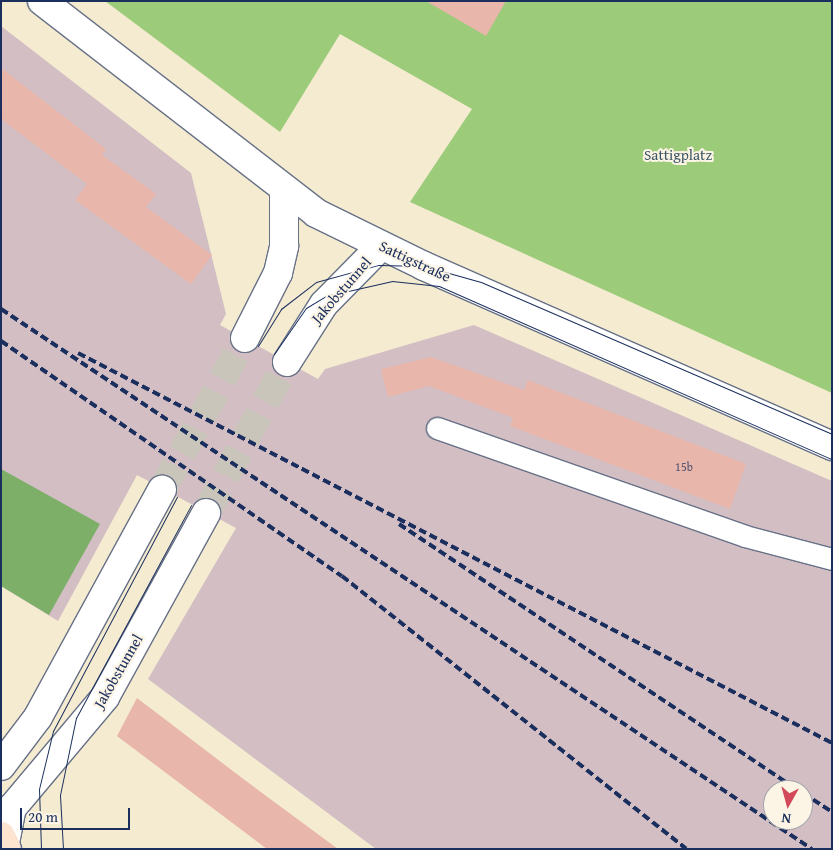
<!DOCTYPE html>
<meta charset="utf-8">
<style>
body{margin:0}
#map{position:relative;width:833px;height:850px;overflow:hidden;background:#f4ebd1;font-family:"Gentium Book Plus",serif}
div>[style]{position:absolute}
.industrial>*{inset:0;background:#d2bec3}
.green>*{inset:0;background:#9ccb79}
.forest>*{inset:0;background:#7daf69}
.building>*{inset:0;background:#e8b6ab}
.tertiary-tunnel>*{height:28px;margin-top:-14px;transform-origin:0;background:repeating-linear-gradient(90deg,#c9c5ba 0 28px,transparent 0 42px)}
.roads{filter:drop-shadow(1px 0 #677186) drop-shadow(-1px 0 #677186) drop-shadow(0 1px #677186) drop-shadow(0 -1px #677186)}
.service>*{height:21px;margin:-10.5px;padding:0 10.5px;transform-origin:10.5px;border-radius:10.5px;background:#fff}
.minor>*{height:28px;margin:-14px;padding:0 14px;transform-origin:14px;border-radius:14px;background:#fff}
.tertiary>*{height:28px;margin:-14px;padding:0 14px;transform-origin:14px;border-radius:14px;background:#fff}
.secondary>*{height:28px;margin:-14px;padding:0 14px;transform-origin:14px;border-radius:14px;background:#fde4d1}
.tram>*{height:1px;margin:-0.5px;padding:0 0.5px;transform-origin:0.5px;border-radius:0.5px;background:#1b2f5e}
.rail>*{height:4px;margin-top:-2px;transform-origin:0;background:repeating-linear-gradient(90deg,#1b2f5e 0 8px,transparent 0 12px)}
span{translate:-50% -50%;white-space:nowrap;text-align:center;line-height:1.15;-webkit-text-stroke:4px #fcf5e5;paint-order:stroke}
.number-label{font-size:12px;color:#4e5171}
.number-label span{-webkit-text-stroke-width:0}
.park-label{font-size:15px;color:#3b5665}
.street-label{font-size:15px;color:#1b2f5e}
.frame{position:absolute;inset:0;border:2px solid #1b2f5e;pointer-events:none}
.north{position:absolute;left:763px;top:780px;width:50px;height:50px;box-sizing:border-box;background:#fcf5e5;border:1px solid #a2a6af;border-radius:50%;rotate:187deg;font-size:14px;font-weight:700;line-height:20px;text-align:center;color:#1b2f5e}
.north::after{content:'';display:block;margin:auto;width:18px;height:22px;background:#d1495b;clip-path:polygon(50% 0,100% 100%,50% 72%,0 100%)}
.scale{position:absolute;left:20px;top:808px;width:110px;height:22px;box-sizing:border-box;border:2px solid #1b2f5e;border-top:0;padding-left:6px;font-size:15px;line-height:18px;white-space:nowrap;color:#1b2f5e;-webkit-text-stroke:4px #fcf5e5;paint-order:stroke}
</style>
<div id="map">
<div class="industrial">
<i style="clip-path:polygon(evenodd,1px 26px,191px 173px,226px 314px,220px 325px,318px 379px,325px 369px,474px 325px,832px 481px,832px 849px,376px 849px,148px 679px,236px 528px,137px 475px,58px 621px,1px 586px,1px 26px,773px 790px,803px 790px,803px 820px,773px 820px,773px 790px)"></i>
</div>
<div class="green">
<i style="clip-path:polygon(105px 1px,832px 1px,832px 393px,410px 202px,472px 109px,340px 34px,280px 132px)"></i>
</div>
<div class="forest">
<i style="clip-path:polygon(1px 469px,100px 524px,49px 615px,1px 586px)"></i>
</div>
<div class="building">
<i style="clip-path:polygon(426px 1px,506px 1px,486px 36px)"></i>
<i style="clip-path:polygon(1px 68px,106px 149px,102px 155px,156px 194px,146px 207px,212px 255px,191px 284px,75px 200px,87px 184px,1px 119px)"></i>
<i style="clip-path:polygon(431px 357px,524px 390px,528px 380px,746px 464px,730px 509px,510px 426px,513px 418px,429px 386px,388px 397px,381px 369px)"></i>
<i style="clip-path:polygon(137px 698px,242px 778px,338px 849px,267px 849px,117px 736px)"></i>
</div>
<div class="tertiary-tunnel">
<i style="left:162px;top:490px;width:173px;rotate:-61.4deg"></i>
<i style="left:206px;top:513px;width:171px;rotate:-61.8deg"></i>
</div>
<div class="roads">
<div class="service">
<i style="left:437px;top:428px;width:326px;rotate:19.3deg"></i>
<i style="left:745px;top:536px;width:90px;rotate:14.8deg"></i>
</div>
<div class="minor">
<i style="left:42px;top:1px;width:346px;rotate:37.7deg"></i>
<i style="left:316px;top:213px;width:120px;rotate:26.1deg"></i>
<i style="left:424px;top:266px;width:446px;rotate:23.8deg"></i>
</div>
<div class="tertiary">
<i style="left:245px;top:338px;width:73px;rotate:-63.1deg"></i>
<i style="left:278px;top:273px;width:28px;rotate:-77deg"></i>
<i style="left:284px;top:246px;width:54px;rotate:-90deg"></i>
<i style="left:287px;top:362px;width:69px;rotate:-57.5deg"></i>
<i style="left:324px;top:304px;width:81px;rotate:-45.5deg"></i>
<i style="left:1px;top:766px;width:61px;rotate:-52.9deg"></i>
<i style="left:38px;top:717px;width:259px;rotate:-61.4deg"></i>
<i style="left:5px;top:843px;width:36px;rotate:-79deg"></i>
<i style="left:12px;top:808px;width:145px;rotate:-50deg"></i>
<i style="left:105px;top:697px;width:210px;rotate:-61.2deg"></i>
</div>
<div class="secondary">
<i style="left:1px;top:836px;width:14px;rotate:65deg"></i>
</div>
</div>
<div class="tram">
<i style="left:258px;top:346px;width:44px;rotate:-58.1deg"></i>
<i style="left:281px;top:309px;width:44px;rotate:-37.6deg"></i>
<i style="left:316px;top:282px;width:64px;rotate:-15.3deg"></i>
<i style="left:378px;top:265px;width:46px;rotate:1.2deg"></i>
<i style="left:424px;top:266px;width:59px;rotate:15.7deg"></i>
<i style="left:481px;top:282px;width:382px;rotate:23.4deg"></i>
<i style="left:274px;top:354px;width:56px;rotate:-55.2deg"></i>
<i style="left:306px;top:308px;width:23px;rotate:-31deg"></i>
<i style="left:326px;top:296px;width:68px;rotate:-12.8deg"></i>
<i style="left:392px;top:281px;width:47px;rotate:6.1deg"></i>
<i style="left:439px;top:286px;width:429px;rotate:23.8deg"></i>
<i style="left:41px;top:849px;width:60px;rotate:-91.9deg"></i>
<i style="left:39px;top:789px;width:60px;rotate:-76.4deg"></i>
<i style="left:53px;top:731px;width:265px;rotate:-62.1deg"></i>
<i style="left:63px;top:849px;width:54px;rotate:-93.2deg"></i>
<i style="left:60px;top:795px;width:79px;rotate:-78.3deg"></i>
<i style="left:76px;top:718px;width:242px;rotate:-61.6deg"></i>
</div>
<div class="rail">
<i style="left:1px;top:309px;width:974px;rotate:33.66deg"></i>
<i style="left:1px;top:341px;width:414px;rotate:34.6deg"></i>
<i style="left:342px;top:576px;width:439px;rotate:38.4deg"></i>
<i style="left:78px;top:353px;width:849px;rotate:27.35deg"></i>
<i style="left:399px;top:524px;width:480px;rotate:33.7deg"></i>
<i style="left:803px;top:793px;width:35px;rotate:33deg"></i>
</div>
<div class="number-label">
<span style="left:684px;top:467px">15b</span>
</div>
<div class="park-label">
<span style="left:678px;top:155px">Sattigplatz</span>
</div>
<div class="street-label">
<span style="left:415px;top:261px;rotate:25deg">Sattigstraße</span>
<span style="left:341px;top:290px;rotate:-49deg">Jakobstunnel</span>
<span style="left:118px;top:671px;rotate:-60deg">Jakobstunnel</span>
</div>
<div class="frame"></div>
<div class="north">N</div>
<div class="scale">20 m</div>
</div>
